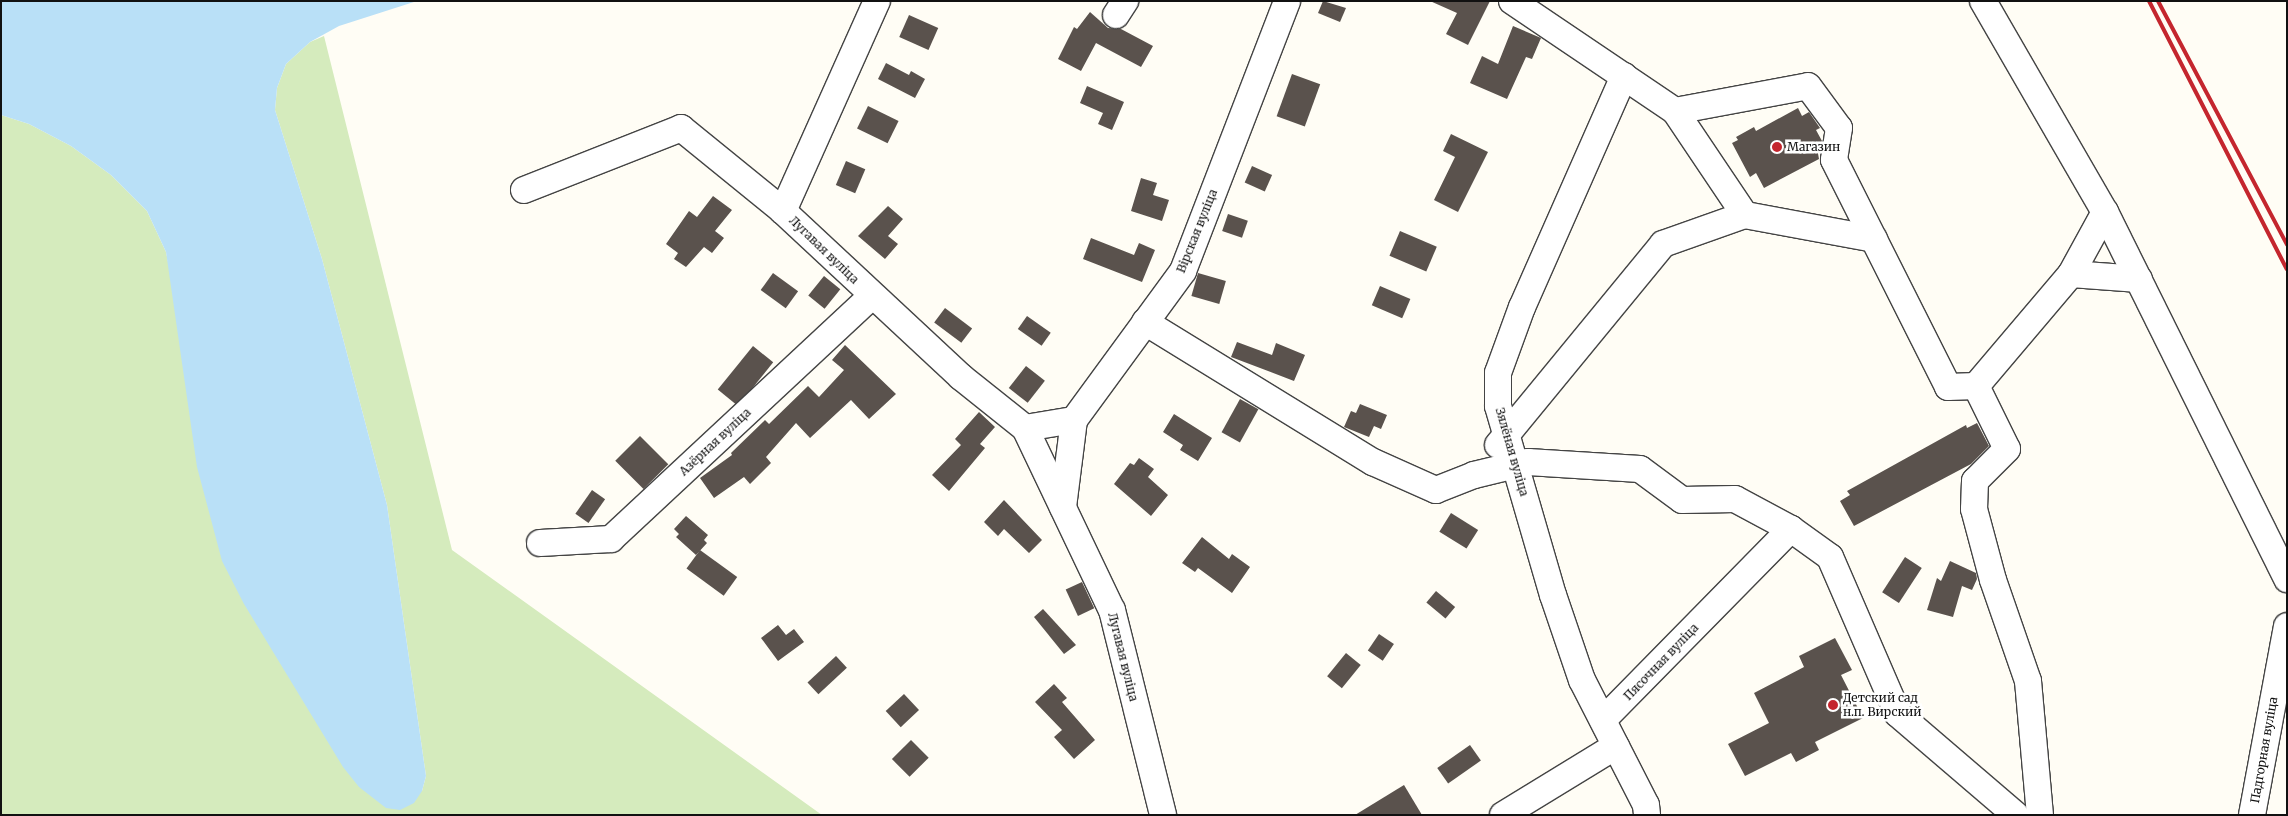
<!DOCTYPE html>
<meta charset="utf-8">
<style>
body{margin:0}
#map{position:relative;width:2288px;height:816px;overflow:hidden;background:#fffdf5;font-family:Merriweather,serif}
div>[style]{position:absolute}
.green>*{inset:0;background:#d5ebbd}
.water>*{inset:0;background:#b9e0f7}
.building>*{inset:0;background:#5a524d;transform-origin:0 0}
.roads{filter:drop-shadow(1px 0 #444) drop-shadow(-1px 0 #444) drop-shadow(0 1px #444) drop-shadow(0 -1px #444)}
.minor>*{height:26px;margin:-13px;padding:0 13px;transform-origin:13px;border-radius:13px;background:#fff}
.rail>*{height:4px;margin:-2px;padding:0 2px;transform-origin:2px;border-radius:2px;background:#c4262e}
.dots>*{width:14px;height:14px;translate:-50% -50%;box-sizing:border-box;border:2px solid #fff;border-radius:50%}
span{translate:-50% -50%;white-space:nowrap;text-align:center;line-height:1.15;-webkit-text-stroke:5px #fff;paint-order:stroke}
.poi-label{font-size:12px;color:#111}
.left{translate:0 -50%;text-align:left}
.street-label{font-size:12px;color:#111}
.frame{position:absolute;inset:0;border:2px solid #111;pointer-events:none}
</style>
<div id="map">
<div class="green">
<i style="clip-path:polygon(324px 36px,452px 550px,822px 815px,1px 815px,1px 115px,29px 124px,71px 146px,111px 175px,147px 211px,166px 252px,176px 301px,422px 791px,426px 776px,387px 505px,322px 259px,275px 110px,277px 88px,286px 64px,310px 42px)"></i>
</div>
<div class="water">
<i style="clip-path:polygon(1px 1px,417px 1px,339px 26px,310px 42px,286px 64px,277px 88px,275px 110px,322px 259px,387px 505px,426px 776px,422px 791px,414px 803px,400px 810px,386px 808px,359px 787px,343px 767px,244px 604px,222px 561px,197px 467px,166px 252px,147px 211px,111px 175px,71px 146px,29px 124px,1px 115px)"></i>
</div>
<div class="building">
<i style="clip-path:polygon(1323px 1px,1346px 8px,1340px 22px,1318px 13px)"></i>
<i style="clip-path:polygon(1430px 1px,1490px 1px,1468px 45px,1446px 34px,1457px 13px)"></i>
<i style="clip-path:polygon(1090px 12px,1108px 28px,1121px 29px,1153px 46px,1141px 67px,1096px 43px,1081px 71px,1058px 59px,1074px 27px,1077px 29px)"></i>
<i style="left:909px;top:15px;width:32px;height:24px;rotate:24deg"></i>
<i style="clip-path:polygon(1513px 26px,1541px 38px,1532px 59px,1526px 57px,1507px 99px,1470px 83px,1482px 56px,1498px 64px)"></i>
<i style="clip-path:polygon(886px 63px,909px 75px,911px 71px,925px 79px,915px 98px,878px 79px)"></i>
<i style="left:1292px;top:74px;width:30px;height:45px;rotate:20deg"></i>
<i style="clip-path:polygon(1087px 86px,1124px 102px,1112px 130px,1098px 124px,1103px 113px,1080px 103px)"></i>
<i style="left:868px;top:106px;width:34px;height:25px;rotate:26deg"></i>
<i style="clip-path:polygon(1798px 108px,1802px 116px,1809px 112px,1820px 128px,1816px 130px,1822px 141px,1817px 148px,1819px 159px,1764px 188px,1756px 173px,1750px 177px,1732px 143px,1738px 140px,1736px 137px,1754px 127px,1756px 131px)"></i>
<i style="clip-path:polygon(1451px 134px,1488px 152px,1458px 212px,1434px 200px,1455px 157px,1443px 151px)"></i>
<i style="left:846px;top:161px;width:21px;height:26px;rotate:23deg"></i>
<i style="left:1252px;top:166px;width:22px;height:18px;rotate:24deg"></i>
<i style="clip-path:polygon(1141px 178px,1157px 183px,1153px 195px,1169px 200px,1162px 221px,1131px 211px)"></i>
<i style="clip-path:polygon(713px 196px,732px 210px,715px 231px,724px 238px,712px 253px,704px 247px,686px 267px,674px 259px,678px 253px,666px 244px,689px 211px,697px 217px)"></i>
<i style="clip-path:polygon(888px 206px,903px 219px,888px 236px,898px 244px,885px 259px,858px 236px)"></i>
<i style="left:1228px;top:214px;width:21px;height:18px;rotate:19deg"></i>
<i style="left:1400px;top:231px;width:40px;height:27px;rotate:23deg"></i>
<i style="clip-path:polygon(1091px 238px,1134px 255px,1139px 243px,1155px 250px,1142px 282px,1083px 259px)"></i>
<i style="left:773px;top:273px;width:31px;height:21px;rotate:36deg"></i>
<i style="left:1198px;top:273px;width:29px;height:24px;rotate:16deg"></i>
<i style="left:824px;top:276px;width:21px;height:25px;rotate:39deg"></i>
<i style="left:1380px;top:286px;width:33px;height:21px;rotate:23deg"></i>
<i style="left:945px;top:308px;width:34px;height:18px;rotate:37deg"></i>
<i style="left:1027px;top:316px;width:29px;height:16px;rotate:35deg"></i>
<i style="clip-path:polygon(1237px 342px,1272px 355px,1276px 343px,1305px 355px,1294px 381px,1231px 357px)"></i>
<i style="clip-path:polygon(845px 345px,896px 394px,869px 419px,851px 400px,810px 438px,796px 423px,766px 457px,771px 463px,750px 484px,744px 477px,714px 498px,700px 478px,732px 455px,731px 453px,765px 420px,769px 424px,808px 386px,819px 397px,844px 370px,832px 360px)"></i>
<i style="left:753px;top:346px;width:26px;height:56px;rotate:39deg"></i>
<i style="left:1026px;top:366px;width:24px;height:28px;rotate:38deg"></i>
<i style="left:1240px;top:399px;width:21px;height:38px;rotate:29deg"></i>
<i style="clip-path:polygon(1360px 404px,1387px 415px,1381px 429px,1374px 426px,1369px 437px,1344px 427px,1351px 411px,1356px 413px)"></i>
<i style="clip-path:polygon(979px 412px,995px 427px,980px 444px,985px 448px,949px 491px,932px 475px,961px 445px,955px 439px)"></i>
<i style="clip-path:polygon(1174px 414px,1212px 438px,1198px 461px,1180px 450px,1183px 445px,1163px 432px)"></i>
<i style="clip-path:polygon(1977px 423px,1989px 446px,1971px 464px,1854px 526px,1840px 501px,1850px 495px,1847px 491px,1966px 425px,1967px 428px)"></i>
<i style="left:640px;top:436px;width:40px;height:35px;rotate:45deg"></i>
<i style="clip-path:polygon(1139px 458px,1154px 469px,1148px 477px,1168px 495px,1151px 516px,1114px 484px,1130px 463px,1134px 465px)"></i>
<i style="left:592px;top:490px;width:16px;height:29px;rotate:35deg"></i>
<i style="clip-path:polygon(1004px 500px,1042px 540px,1029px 553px,1004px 529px,998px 536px,984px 522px)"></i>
<i style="left:1451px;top:513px;width:32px;height:22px;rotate:32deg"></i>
<i style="clip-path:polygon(686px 516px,708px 535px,704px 540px,707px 543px,696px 555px,676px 537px,679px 534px,674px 529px)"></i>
<i style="clip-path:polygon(1202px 537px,1229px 559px,1232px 554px,1250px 567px,1232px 593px,1198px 568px,1195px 572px,1182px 563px)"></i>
<i style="left:700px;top:550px;width:46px;height:23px;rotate:36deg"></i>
<i style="left:1905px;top:557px;width:20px;height:42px;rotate:33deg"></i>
<i style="clip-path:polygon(1950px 561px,1976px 573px,1977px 579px,1972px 590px,1962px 586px,1953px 617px,1927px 610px,1937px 578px,1941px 581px)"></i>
<i style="left:1082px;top:582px;width:29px;height:18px;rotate:65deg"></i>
<i style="left:1436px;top:591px;width:25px;height:15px;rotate:40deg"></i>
<i style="clip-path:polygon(1043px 609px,1076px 645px,1064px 654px,1034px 617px)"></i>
<i style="clip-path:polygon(778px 625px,786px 635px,794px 629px,804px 642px,778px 661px,761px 638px)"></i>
<i style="left:1379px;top:634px;width:18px;height:20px;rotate:34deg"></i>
<i style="clip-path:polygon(1835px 638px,1852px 670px,1841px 675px,1863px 718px,1815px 742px,1819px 750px,1796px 762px,1791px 753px,1745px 776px,1728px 744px,1769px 723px,1754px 693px,1804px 667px,1799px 656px)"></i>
<i style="left:1346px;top:653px;width:19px;height:30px;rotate:39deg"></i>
<i style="left:836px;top:656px;width:16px;height:39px;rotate:47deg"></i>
<i style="clip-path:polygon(1054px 684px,1067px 698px,1062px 702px,1095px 740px,1074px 759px,1054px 737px,1062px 730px,1035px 702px)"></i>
<i style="left:904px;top:694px;width:22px;height:25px;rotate:47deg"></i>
<i style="left:911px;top:740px;width:25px;height:27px;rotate:45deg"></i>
<i style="left:1470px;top:745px;width:19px;height:40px;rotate:55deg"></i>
<i style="clip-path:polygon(1404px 785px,1422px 815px,1355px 815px)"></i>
</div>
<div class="roads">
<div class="minor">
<i style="left:1512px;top:1px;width:197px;rotate:34deg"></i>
<i style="left:1675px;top:111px;width:125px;rotate:56.1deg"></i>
<i style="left:1745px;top:215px;width:131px;rotate:10.5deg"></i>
<i style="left:1983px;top:1px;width:244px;rotate:60deg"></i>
<i style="left:2105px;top:212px;width:410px;rotate:63.6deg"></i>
<i style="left:1116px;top:15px;width:17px;rotate:-57deg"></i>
<i style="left:1624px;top:76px;width:253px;rotate:113.8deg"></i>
<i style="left:1522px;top:307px;width:70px;rotate:110deg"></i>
<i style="left:1498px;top:373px;width:33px;rotate:90deg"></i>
<i style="left:1498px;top:406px;width:197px;rotate:73.8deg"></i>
<i style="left:1553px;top:595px;width:90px;rotate:71.2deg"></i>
<i style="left:1582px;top:680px;width:140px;rotate:62.9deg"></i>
<i style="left:1646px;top:805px;width:10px;rotate:84deg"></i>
<i style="left:1675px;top:111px;width:135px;rotate:-10.6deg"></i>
<i style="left:1808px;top:86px;width:52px;rotate:53.6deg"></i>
<i style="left:1839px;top:128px;width:32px;rotate:99deg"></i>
<i style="left:1834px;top:160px;width:254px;rotate:63.3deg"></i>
<i style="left:1948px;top:387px;width:28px;rotate:-2deg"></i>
<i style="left:1976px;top:386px;width:147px;rotate:-49.7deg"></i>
<i style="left:524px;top:190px;width:169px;rotate:-21.5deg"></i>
<i style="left:681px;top:128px;width:132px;rotate:39.1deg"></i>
<i style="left:783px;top:211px;width:243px;rotate:43deg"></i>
<i style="left:961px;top:377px;width:82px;rotate:38.6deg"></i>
<i style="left:1025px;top:428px;width:202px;rotate:64.5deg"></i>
<i style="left:1112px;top:610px;width:211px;rotate:76deg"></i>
<i style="left:783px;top:211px;width:230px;rotate:-65.9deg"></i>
<i style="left:2105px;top:212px;width:71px;rotate:118.7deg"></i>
<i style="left:2071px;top:274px;width:68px;rotate:4.2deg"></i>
<i style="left:1145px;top:322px;width:268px;rotate:31.6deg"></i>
<i style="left:1373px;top:462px;width:69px;rotate:24deg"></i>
<i style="left:1436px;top:490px;width:41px;rotate:-21.5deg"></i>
<i style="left:1474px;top:475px;width:56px;rotate:-13.5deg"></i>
<i style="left:1528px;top:462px;width:112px;rotate:3.6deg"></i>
<i style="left:1640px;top:469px;width:52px;rotate:36.4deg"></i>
<i style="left:1682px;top:500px;width:53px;rotate:-1.1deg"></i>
<i style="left:1735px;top:499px;width:64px;rotate:28.2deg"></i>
<i style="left:1791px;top:529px;width:48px;rotate:35.7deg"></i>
<i style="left:1830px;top:557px;width:171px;rotate:66.6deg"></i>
<i style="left:1898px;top:714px;width:155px;rotate:40.6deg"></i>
<i style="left:1976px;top:386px;width:70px;rotate:63.8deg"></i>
<i style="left:2007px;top:449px;width:45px;rotate:135deg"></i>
<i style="left:1975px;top:481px;width:28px;rotate:92deg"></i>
<i style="left:1974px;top:509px;width:73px;rotate:75deg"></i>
<i style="left:1993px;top:580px;width:107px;rotate:70.9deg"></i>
<i style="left:2028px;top:681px;width:135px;rotate:84.9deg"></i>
<i style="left:1025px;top:428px;width:50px;rotate:-9.3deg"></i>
<i style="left:1074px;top:420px;width:185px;rotate:-53.8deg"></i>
<i style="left:1183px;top:271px;width:289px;rotate:-68.9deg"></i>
<i style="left:1498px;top:445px;width:260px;rotate:-50.6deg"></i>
<i style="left:1663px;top:244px;width:87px;rotate:-19.5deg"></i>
<i style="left:1063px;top:507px;width:88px;rotate:-82.8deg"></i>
<i style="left:540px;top:543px;width:71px;rotate:-3.2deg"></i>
<i style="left:611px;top:539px;width:357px;rotate:-43deg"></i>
<i style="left:1603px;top:720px;width:268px;rotate:-45.5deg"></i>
<i style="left:1503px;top:815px;width:132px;rotate:-31.4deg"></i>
<i style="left:2252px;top:815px;width:192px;rotate:-79.5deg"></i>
</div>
</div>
<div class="rail">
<i style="left:2149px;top:1px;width:301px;rotate:62.8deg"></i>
<i style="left:2158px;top:1px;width:276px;rotate:62.1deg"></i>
</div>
<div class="dots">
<i style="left:1777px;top:147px;background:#c4262e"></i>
<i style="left:1833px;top:705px;background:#c4262e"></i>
</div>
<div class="poi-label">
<span class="left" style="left:1787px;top:147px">Магазин</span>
<span class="left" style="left:1843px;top:705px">Детский сад<br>н.п. Вирский</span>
</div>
<div class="street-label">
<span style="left:1197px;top:231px;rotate:-68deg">Вірская вуліца</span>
<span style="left:824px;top:250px;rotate:44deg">Лугавая вуліца</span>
<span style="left:715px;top:442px;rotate:-43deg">Азёрная вуліца</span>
<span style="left:1512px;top:452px;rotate:74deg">Зялёная вуліца</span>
<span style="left:1123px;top:657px;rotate:76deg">Лугавая вуліца</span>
<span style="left:1661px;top:662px;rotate:-46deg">Пясочная вуліца</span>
<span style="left:2264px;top:750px;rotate:-80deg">Падгорная вуліца</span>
</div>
<div class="frame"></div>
</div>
